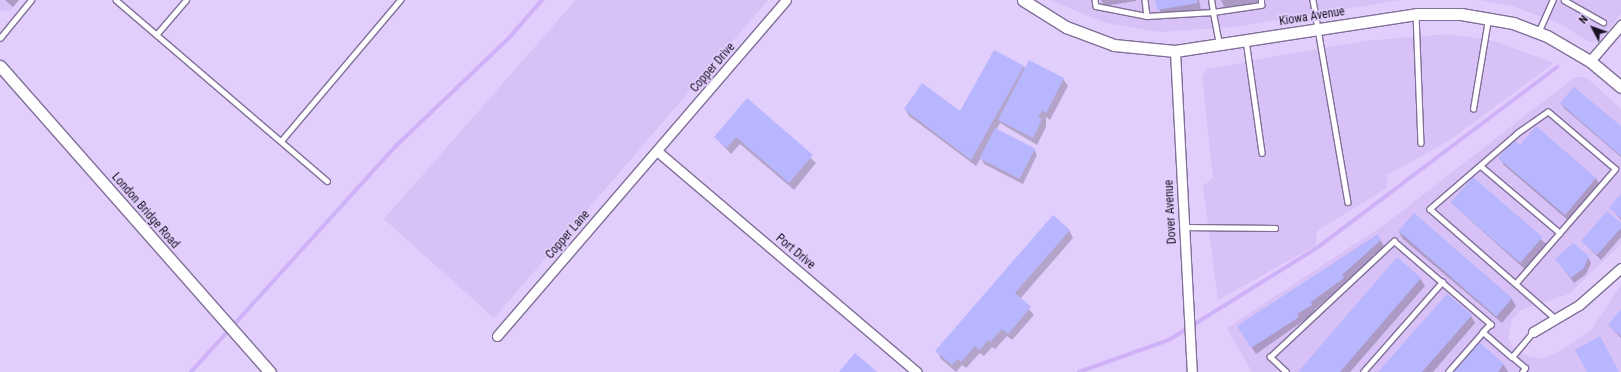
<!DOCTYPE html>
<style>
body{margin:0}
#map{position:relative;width:1621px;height:372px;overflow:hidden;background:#e2cefd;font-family:"Roboto Condensed",sans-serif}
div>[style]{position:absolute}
.built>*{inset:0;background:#d7c1f6}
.shadow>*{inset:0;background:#0003;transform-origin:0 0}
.stream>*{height:3.5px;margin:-1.75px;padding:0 1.75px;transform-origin:1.75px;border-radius:1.75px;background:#cfb1f7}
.building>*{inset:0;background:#b7b6fe;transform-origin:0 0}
.roads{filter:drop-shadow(1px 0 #816f99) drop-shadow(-1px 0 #816f99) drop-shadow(0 1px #816f99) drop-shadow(0 -1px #816f99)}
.service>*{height:4.5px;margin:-2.25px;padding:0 2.25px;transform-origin:2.25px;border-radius:2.25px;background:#fff}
.minor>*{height:9px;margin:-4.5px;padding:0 4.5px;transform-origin:4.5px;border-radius:4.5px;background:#fff}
.tertiary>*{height:11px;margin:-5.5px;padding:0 5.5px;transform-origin:5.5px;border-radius:5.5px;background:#fff}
span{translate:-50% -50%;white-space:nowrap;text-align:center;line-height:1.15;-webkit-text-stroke:3.5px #e2cefd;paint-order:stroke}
.street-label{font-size:12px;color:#1a1323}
.north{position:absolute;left:1573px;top:8px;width:40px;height:40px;-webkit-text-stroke:3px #e2cefd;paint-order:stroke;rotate:311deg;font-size:11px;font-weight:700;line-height:16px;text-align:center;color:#1a1323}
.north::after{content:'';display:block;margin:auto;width:14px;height:18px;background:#1a1323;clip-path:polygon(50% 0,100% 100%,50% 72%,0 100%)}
</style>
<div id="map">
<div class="built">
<i style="clip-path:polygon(0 0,19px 0,11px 10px,0 11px)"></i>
<i style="clip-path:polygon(576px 0,768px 0,494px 318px,384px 219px)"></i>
<i style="clip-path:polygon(1049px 0,1400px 0,1235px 27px,1160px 32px,1106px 23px)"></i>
<i style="clip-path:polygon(1478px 0,1621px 0,1621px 14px,1599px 41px,1589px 42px,1560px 24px,1515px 7px)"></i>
<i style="clip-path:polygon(1448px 34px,1491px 40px,1554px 63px,1447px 142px,1387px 175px,1387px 188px,1317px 231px,1315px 246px,1218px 300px,1203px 186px,1213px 178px,1202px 75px,1208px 69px,1288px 54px,1364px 41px)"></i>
<i style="clip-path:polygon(1575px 77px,1586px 77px,1621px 109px,1621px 244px,1569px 294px,1521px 310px,1512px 319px,1508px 338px,1515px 351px,1528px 356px,1542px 359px,1562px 350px,1592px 329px,1621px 284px,1621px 372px,1252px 372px,1227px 328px,1384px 225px)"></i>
</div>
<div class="shadow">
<i style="clip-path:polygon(5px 0,19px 0,13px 7px)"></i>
<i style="clip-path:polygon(1101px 0,1136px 0,1136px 1px,1104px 6px)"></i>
<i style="clip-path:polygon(1156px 0,1199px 0,1201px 10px,1162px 17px)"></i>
<i style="clip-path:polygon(1221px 0,1258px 0,1258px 4px,1225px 9px)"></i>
<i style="clip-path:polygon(1023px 67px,1063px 79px,1068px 86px,1050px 120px,1046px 117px,1046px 127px,1037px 145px,1000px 123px,996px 130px,1034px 149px,1037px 155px,1023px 184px,984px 164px,981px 158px,976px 166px,909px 116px,905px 109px,961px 112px)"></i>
<i style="clip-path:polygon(747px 100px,816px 163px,794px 190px,740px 144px,731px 154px,715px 137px)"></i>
<i style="clip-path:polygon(1561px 103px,1621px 127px,1621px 157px,1564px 108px)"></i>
<i style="clip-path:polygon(1520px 146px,1596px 178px,1600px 186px,1570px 222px,1504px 165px,1500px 158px)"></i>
<i style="left:1473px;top:178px;width:100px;height:33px;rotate:42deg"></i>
<i style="clip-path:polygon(1621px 196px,1621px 220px,1611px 208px)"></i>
<i style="clip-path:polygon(1414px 215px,1512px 299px,1516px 306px,1502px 323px,1403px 239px,1399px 232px)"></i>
<i style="clip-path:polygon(1621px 224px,1621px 237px,1601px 260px,1582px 241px)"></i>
<i style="clip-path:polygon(1069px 230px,1073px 238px,1020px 299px,1034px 315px,1012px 340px,1007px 336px,995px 349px,992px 347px,984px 356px,980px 353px,966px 368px,962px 365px,956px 372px,941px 359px,937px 351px)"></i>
<i style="clip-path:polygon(1378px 236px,1385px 248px,1372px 256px,1374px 260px,1314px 310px,1316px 312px,1256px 354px,1243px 334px)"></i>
<i style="clip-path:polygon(1588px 257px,1591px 263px,1586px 274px,1574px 283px,1556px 259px)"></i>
<i style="clip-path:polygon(1420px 278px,1425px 286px,1350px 372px,1300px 372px)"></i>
<i style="clip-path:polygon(1621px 311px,1621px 338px,1609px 325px)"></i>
<i style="clip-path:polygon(1471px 316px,1475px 323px,1433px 372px,1380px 372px)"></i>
<i style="clip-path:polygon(1479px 344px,1504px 365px,1508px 372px,1455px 372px)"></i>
</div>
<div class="stream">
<i style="left:191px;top:372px;width:305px;rotate:-47.8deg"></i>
<i style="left:396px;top:146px;width:159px;rotate:-43.7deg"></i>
<i style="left:511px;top:36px;width:48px;rotate:-49.3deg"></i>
<i style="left:1079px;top:372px;width:96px;rotate:-19.6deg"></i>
<i style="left:1169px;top:340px;width:174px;rotate:-31.9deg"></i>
<i style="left:1317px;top:248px;width:301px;rotate:-37deg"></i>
</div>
<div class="building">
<i style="clip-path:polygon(1155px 0,1197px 0,1198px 3px,1157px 10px)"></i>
<i style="clip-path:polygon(994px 50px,1024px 66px,971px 160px,904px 109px,922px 83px,960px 111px)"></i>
<i style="clip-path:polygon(1029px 60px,1064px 78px,1046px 113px,1042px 111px,1038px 117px,1042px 119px,1033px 138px,998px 120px)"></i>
<i style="clip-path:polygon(1574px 87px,1621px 126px,1621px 156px,1560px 103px)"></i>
<i style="clip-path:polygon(747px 98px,813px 155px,789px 183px,736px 137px,727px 148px,714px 137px)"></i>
<i style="clip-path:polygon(1536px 126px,1596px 178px,1565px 215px,1498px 158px,1514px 140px,1520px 145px)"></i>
<i style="left:995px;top:128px;width:45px;height:34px;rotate:27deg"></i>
<i style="left:1473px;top:177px;width:92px;height:34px;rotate:41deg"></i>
<i style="clip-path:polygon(1621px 194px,1621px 218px,1609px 208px)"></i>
<i style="clip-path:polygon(1607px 211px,1621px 223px,1621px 228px,1597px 255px,1581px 241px)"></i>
<i style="left:1414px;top:213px;width:130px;height:24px;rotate:41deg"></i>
<i style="clip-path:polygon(1053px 215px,1070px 230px,1015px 293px,1031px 307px,1008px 334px,1002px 329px,990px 342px,988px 340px,980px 350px,975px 346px,961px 362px,958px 359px,952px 365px,935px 351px)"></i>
<i style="clip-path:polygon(1378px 234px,1381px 240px,1342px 275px,1344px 278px,1311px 302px,1312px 305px,1297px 314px,1299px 317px,1251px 348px,1237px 326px)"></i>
<i style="clip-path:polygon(1573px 243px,1589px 256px,1584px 268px,1571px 278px,1555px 259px)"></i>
<i style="clip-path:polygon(1397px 257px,1421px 278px,1340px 372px,1298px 372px)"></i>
<i style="clip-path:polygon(1447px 294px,1472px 315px,1422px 372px,1378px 372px)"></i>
<i style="clip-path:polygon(1621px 309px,1621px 336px,1608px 325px)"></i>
<i style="clip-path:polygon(1600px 336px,1619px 372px,1587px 372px,1575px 350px)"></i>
<i style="clip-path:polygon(1479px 342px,1504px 364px,1498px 372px,1453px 372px)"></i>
<i style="clip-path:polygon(855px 353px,877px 372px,839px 372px)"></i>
</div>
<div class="roads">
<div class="service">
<i style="left:116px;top:0;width:278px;rotate:40.6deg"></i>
<i style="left:1095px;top:0;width:6px;rotate:81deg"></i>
<i style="left:1096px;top:6px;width:52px;rotate:11.1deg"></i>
<i style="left:1145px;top:0;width:16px;rotate:83deg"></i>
<i style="left:1147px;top:16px;width:66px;rotate:-3.5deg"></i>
<i style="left:1213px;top:12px;width:12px;rotate:-99deg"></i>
<i style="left:1313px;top:0;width:205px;rotate:80.2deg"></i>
<i style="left:1564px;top:0;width:45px;rotate:29.4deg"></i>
<i style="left:1416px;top:14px;width:129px;rotate:87.8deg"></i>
<i style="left:1538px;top:33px;width:36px;rotate:-66deg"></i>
<i style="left:156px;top:35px;width:46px;rotate:-49.4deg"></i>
<i style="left:0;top:38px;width:49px;rotate:-50.8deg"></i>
<i style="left:1246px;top:40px;width:114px;rotate:81.9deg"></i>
<i style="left:1219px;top:44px;width:33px;rotate:-101deg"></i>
<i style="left:1213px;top:12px;width:49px;rotate:-8.3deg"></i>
<i style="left:1261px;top:5px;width:5px;rotate:-90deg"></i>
<i style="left:1473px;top:109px;width:91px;rotate:-80.5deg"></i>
<i style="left:281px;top:141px;width:185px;rotate:-49.8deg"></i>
<i style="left:1482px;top:167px;width:102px;rotate:40.2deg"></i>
<i style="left:1184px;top:227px;width:91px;rotate:0.6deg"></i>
<i style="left:1516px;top:283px;width:151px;rotate:-49deg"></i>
<i style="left:1615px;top:169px;width:88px;rotate:-139.6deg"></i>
<i style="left:1548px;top:112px;width:38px;rotate:145deg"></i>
<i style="left:1517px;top:134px;width:115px;rotate:139.2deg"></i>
<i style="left:1430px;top:209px;width:167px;rotate:41.1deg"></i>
<i style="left:1286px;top:372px;width:22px;rotate:-137deg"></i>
<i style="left:1270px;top:357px;width:170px;rotate:-43.1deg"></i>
<i style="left:1394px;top:241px;width:128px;rotate:40.6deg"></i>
<i style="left:1491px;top:324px;width:11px;rotate:135deg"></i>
<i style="left:1483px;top:332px;width:38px;rotate:41deg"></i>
<i style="left:1363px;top:372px;width:120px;rotate:-48.7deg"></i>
<i style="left:1448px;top:372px;width:53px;rotate:-48.8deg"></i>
<i style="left:1522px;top:372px;width:5px;rotate:-53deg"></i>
<i style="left:1525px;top:368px;width:17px;rotate:-140deg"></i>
<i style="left:1512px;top:357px;width:33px;rotate:-50deg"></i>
</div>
<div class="minor">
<i style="left:1175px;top:51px;width:321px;rotate:87deg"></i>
<i style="left:1590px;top:61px;width:48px;rotate:-49.3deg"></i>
<i style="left:657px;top:151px;width:341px;rotate:40.4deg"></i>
<i style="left:1533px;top:332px;width:53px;rotate:-30.4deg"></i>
<i style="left:1579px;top:305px;width:56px;rotate:-41.4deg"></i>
<i style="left:497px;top:336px;width:443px;rotate:-49.3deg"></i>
</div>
<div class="tertiary">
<i style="left:1023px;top:0;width:51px;rotate:32.1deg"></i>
<i style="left:1066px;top:27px;width:51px;rotate:20.6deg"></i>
<i style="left:1114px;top:45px;width:61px;rotate:5.6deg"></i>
<i style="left:1175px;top:51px;width:244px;rotate:-8.7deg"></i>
<i style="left:1416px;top:14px;width:45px"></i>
<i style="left:1461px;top:14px;width:53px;rotate:9.8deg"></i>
<i style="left:1513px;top:23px;width:36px;rotate:21deg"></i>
<i style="left:1547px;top:36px;width:50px;rotate:30.2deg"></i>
<i style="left:1590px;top:61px;width:40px;rotate:40deg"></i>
<i style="left:0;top:66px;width:408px;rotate:48.6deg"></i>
</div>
</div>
<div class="street-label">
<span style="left:1312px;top:17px;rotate:-9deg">Kiowa Avenue</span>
<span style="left:713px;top:68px;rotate:-49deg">Copper Drive</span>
<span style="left:145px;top:211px;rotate:49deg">London Bridge Road</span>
<span style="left:1171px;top:212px;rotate:-93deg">Dover Avenue</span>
<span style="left:568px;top:235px;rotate:-49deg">Copper Lane</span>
<span style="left:795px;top:252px;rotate:40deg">Port Drive</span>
</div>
<div class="north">N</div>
</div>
